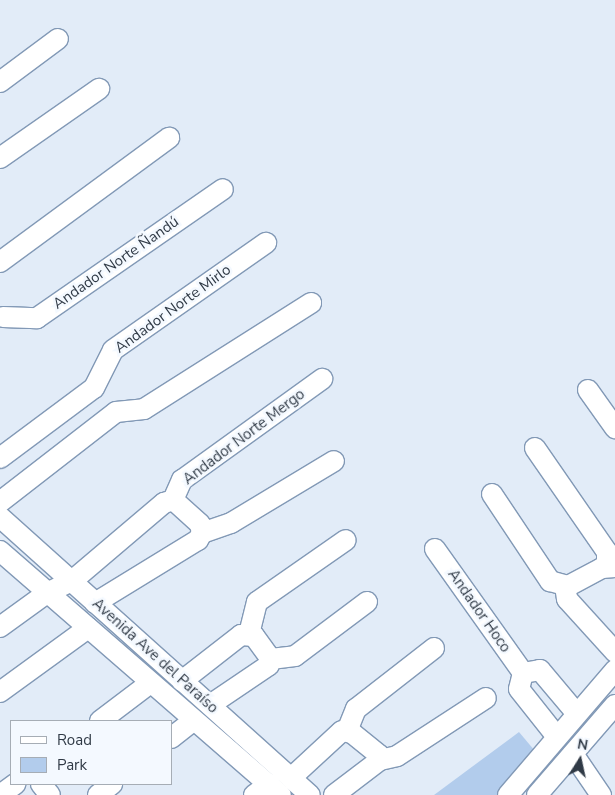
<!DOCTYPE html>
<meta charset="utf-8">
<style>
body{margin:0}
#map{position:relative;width:615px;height:795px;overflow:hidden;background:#e2ecf8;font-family:"Nunito Sans",sans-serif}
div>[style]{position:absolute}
.green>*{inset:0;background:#b2ccec}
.roads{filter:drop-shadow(1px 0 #8299b6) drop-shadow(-1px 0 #8299b6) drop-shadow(0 1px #8299b6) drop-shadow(0 -1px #8299b6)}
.minor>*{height:20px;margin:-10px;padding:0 10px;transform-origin:10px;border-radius:10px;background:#fff}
span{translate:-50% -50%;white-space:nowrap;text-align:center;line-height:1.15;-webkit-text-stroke:5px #f4f9ff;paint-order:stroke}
.street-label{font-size:15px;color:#303a46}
.legend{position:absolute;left:10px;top:720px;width:162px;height:65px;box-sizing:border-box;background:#f4f9ff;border:1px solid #a6adb5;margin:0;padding:6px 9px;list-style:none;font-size:15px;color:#303a46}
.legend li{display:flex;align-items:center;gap:10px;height:25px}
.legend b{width:25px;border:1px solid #a6adb5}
.north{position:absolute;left:555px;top:735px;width:50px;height:50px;-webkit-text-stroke:4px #f4f9ff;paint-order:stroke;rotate:10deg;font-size:14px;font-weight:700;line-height:20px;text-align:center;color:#303a46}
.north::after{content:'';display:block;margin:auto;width:18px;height:22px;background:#303a46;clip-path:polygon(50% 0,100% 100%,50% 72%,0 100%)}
</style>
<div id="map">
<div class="green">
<i style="clip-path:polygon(519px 732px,540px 757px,508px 795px,434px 795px)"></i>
</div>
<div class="roads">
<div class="minor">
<i style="left:0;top:82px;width:72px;rotate:-36.6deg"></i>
<i style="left:0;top:158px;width:121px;rotate:-34.9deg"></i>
<i style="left:0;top:262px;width:210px;rotate:-36.3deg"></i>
<i style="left:3px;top:317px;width:34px;rotate:2deg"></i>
<i style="left:37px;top:318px;width:226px;rotate:-34.7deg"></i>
<i style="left:94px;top:388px;width:42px;rotate:-63.4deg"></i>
<i style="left:113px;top:350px;width:187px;rotate:-35deg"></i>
<i style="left:588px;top:390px;width:47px;rotate:54.6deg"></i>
<i style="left:116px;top:412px;width:28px;rotate:-6deg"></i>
<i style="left:144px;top:409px;width:198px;rotate:-32.4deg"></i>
<i style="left:535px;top:448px;width:126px;rotate:55.3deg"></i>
<i style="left:607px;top:552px;width:14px;rotate:90deg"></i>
<i style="left:0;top:458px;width:117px;rotate:-36.7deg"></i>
<i style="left:492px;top:494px;width:105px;rotate:56.3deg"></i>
<i style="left:550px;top:581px;width:19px;rotate:16deg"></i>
<i style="left:173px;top:500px;width:22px;rotate:-66deg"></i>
<i style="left:182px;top:480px;width:173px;rotate:-35.8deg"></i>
<i style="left:0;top:502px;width:147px;rotate:-37.8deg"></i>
<i style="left:0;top:517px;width:416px;rotate:41.9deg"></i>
<i style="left:202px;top:533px;width:31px;rotate:-19deg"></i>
<i style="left:231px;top:523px;width:120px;rotate:-31deg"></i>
<i style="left:435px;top:549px;width:152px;rotate:54.6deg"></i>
<i style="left:0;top:551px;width:372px;rotate:41deg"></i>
<i style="left:615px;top:567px;width:13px;rotate:176deg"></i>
<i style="left:602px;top:568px;width:38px;rotate:152deg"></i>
<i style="left:568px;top:586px;width:6px;rotate:108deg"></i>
<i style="left:566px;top:592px;width:7px;rotate:82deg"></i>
<i style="left:567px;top:599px;width:72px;rotate:47.8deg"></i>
<i style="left:95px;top:603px;width:121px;rotate:-31.5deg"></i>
<i style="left:198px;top:540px;width:8px;rotate:-60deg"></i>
<i style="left:202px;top:533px;width:9px;rotate:-103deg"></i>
<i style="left:200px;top:524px;width:36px;rotate:-138deg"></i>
<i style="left:0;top:627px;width:58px;rotate:-35.9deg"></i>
<i style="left:47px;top:593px;width:28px;rotate:-26deg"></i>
<i style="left:72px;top:581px;width:121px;rotate:-40.3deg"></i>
<i style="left:164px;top:503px;width:9px;rotate:-18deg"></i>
<i style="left:249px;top:634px;width:33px;rotate:-76deg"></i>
<i style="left:257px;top:602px;width:108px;rotate:-34.9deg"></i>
<i style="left:271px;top:659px;width:24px;rotate:-7deg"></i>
<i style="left:295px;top:656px;width:90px;rotate:-36.9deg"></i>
<i style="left:523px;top:673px;width:16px;rotate:104deg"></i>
<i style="left:519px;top:689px;width:61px;rotate:51.6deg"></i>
<i style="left:523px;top:673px;width:17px;rotate:-10deg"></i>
<i style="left:540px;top:670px;width:57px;rotate:49.9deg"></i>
<i style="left:182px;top:681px;width:75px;rotate:-37.9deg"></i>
<i style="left:241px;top:635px;width:13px;rotate:4deg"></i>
<i style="left:254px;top:636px;width:29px;rotate:54deg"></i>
<i style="left:0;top:692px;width:109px;rotate:-36deg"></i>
<i style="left:210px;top:705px;width:71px;rotate:-34.1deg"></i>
<i style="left:269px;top:665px;width:6px;rotate:-72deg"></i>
<i style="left:100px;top:721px;width:63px;rotate:-37.2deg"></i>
<i style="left:347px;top:731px;width:24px;rotate:-68deg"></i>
<i style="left:356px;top:709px;width:99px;rotate:-38deg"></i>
<i style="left:171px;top:738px;width:29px;rotate:-38deg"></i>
<i style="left:573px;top:754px;width:50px;rotate:55.7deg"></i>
<i style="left:380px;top:760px;width:17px;rotate:-13deg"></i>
<i style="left:397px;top:756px;width:106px;rotate:-33.1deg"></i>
<i style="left:291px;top:778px;width:69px;rotate:-42.7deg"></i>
<i style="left:342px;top:731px;width:10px;rotate:11deg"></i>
<i style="left:352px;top:733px;width:35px;rotate:39deg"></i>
<i style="left:379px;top:755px;width:5px;rotate:79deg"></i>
<i style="left:41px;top:784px;width:14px;rotate:51deg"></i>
<i style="left:0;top:795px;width:19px;rotate:-36deg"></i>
<i style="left:98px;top:795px;width:18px;rotate:-38deg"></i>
<i style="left:254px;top:795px;width:19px;rotate:-36deg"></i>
<i style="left:334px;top:795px;width:58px;rotate:-37.3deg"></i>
<i style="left:508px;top:795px;width:165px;rotate:-49.4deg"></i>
<i style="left:537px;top:795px;width:119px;rotate:-49.1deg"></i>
</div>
</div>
<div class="street-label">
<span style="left:116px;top:263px;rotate:-35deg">Andador Norte Ñandú</span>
<span style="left:173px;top:309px;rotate:-36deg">Andador Norte Mirlo</span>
<span style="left:244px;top:437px;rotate:-37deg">Andador Norte Mergo</span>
<span style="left:479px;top:611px;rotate:55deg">Andador Hoco</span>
<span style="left:155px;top:656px;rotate:42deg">Avenida Ave del Paraíso</span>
</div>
<ul class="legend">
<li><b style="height:6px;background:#fff"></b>Road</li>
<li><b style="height:14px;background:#b2ccec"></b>Park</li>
</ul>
<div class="north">N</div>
</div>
